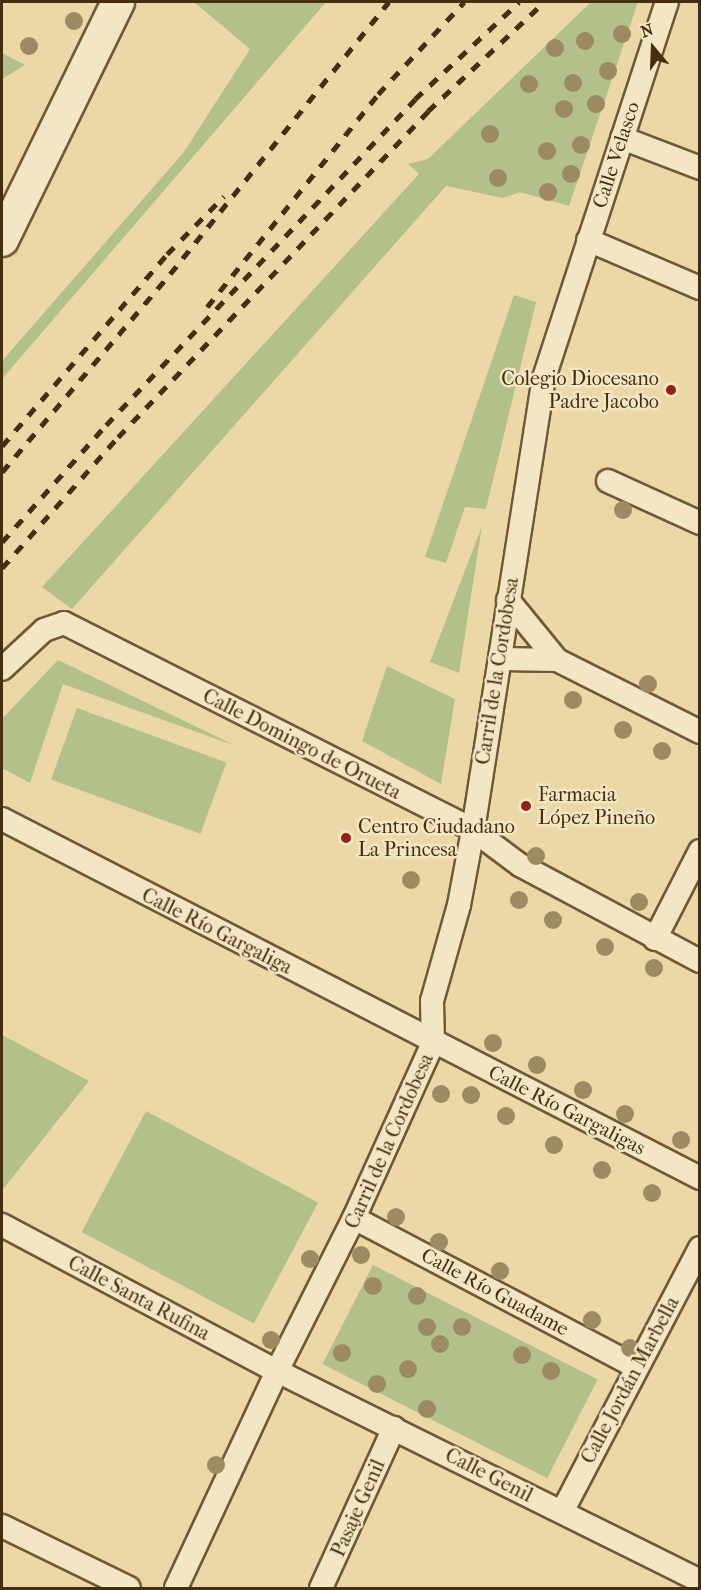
<!DOCTYPE html>
<meta charset="utf-8">
<style>
body{margin:0}
#map{position:relative;width:701px;height:1590px;overflow:hidden;background:#ecd8a6;font-family:"IM FELL French Canon",serif}
div>[style]{position:absolute}
.green>*{inset:0;background:#b3c08a;transform-origin:0 0}
.roads{filter:drop-shadow(2px 0 #6f5836) drop-shadow(-2px 0 #6f5836) drop-shadow(0 2px #6f5836) drop-shadow(0 -2px #6f5836)}
.street>*{height:22px;margin:-11px;padding:0 11px;transform-origin:11px;border-radius:11px;background:#f3e6c5}
.secondary>*{height:32px;margin:-16px;padding:0 16px;transform-origin:16px;border-radius:16px;background:#f3e6c5}
.rail>*{height:4.5px;margin-top:-2.25px;transform-origin:0;background:repeating-linear-gradient(90deg,#452d10 0 10px,transparent 0 20px)}
.trees>*{width:18px;height:18px;margin:-9px;border-radius:50%;background:#9c8a61}
.dots>*{width:16px;height:16px;translate:-50% -50%;box-sizing:border-box;border:3px solid #f3e6c5;border-radius:50%}
span{translate:-50% -50%;white-space:nowrap;text-align:center;line-height:1.15;-webkit-text-stroke:5px #f3e6c5;paint-order:stroke}
.street-label{font-size:20px;color:#452d10}
.poi-label{font-size:20px;color:#452d10}
.right{translate:-100% -50%;text-align:right}
.left{translate:0 -50%;text-align:left}
.frame{position:absolute;inset:0;border:3px solid #452d10;pointer-events:none}
.north{position:absolute;left:623px;top:18px;width:60px;height:60px;-webkit-text-stroke:4px #f3e6c5;paint-order:stroke;rotate:341deg;font-size:16px;font-weight:700;line-height:24px;text-align:center;color:#452d10}
.north::after{content:'';display:block;margin:auto;width:21px;height:27px;background:#452d10;clip-path:polygon(50% 0,100% 100%,50% 72%,0 100%)}
</style>
<div id="map">
<div class="green">
<i style="clip-path:polygon(194px 2px,326px 2px,2px 379px,2px 361px,184px 152px,250px 49px)"></i>
<i style="clip-path:polygon(591px 2px,638px 2px,569px 206px,520px 192px,503px 198px,446px 186px,72px 609px,42px 587px,419px 174px,408px 164px,428px 159px)"></i>
<i style="clip-path:polygon(2px 53px,25px 65px,2px 79px)"></i>
<i style="clip-path:polygon(514px 295px,536px 302px,486px 509px,465px 507px,446px 563px,425px 557px)"></i>
<i style="clip-path:polygon(482px 526px,459px 673px,430px 662px)"></i>
<i style="clip-path:polygon(58px 660px,236px 746px,63px 684px,30px 783px,2px 768px,2px 719px)"></i>
<i style="clip-path:polygon(387px 666px,455px 699px,441px 784px,362px 741px)"></i>
<i style="left:77px;top:708px;width:159px;height:76px;rotate:20deg"></i>
<i style="clip-path:polygon(2px 1035px,89px 1081px,4px 1188px,2px 1187px)"></i>
<i style="left:146px;top:1111px;width:195px;height:137px;rotate:28deg"></i>
<i style="left:373px;top:1265px;width:252px;height:111px;rotate:27deg"></i>
</div>
<div class="roads">
<div class="street">
<i style="left:622px;top:138px;width:84px;rotate:21deg"></i>
<i style="left:588px;top:240px;width:122px;rotate:23.2deg"></i>
<i style="left:608px;top:481px;width:101px;rotate:24.5deg"></i>
<i style="left:508px;top:600px;width:77px;rotate:50.8deg"></i>
<i style="left:557px;top:660px;width:160px;rotate:26.7deg"></i>
<i style="left:502px;top:659px;width:55px;rotate:1deg"></i>
<i style="left:2px;top:669px;width:57px;rotate:-42.9deg"></i>
<i style="left:44px;top:630px;width:21px;rotate:-19deg"></i>
<i style="left:64px;top:623px;width:458px;rotate:26.8deg"></i>
<i style="left:473px;top:830px;width:59px;rotate:36.7deg"></i>
<i style="left:520px;top:865px;width:204px;rotate:28.1deg"></i>
<i style="left:2px;top:819px;width:785px;rotate:27.22deg"></i>
<i style="left:655px;top:939px;width:99px;rotate:-62.9deg"></i>
<i style="left:354px;top:1218px;width:318px;rotate:27.8deg"></i>
<i style="left:2px;top:1225px;width:311px;rotate:28deg"></i>
<i style="left:277px;top:1371px;width:472px;rotate:26.4deg"></i>
<i style="left:562px;top:1512px;width:298px;rotate:-62.4deg"></i>
<i style="left:2px;top:1526px;width:141px;rotate:26deg"></i>
<i style="left:176px;top:1588px;width:239px;rotate:-65deg"></i>
<i style="left:277px;top:1371px;width:171px;rotate:-63.3deg"></i>
<i style="left:354px;top:1218px;width:192px;rotate:-65.7deg"></i>
<i style="left:433px;top:1043px;width:42px;rotate:-91.4deg"></i>
<i style="left:432px;top:1001px;width:100px;rotate:-74.3deg"></i>
<i style="left:459px;top:905px;width:76px;rotate:-79.4deg"></i>
<i style="left:473px;top:830px;width:454px;rotate:-81.1deg"></i>
<i style="left:543px;top:381px;width:399px;rotate:-71.9deg"></i>
<i style="left:321px;top:1588px;width:176px;rotate:-65.5deg"></i>
</div>
<div class="secondary">
<i style="left:2px;top:240px;width:265px;rotate:-64deg"></i>
</div>
</div>
<div class="rail">
<i style="left:207px;top:307px;width:273px;rotate:-51.2deg"></i>
<i style="left:378px;top:94px;width:126px;rotate:-46.9deg"></i>
<i style="left:2px;top:446px;width:253px;rotate:-49.3deg"></i>
<i style="left:167px;top:254px;width:81px;rotate:-45.5deg"></i>
<i style="left:2px;top:472px;width:260px;rotate:-49.7deg"></i>
<i style="left:170px;top:274px;width:349px;rotate:-51.2deg"></i>
<i style="left:2px;top:542px;width:157px;rotate:-48.4deg"></i>
<i style="left:106px;top:425px;width:449px;rotate:-46.5deg"></i>
<i style="left:415px;top:99px;width:142px;rotate:-43deg"></i>
<i style="left:2px;top:568px;width:175px;rotate:-48.5deg"></i>
<i style="left:118px;top:437px;width:450px;rotate:-46.4deg"></i>
<i style="left:428px;top:111px;width:159px;rotate:-43.2deg"></i>
</div>
<div class="trees">
<i style="left:74px;top:21px"></i>
<i style="left:622px;top:34px"></i>
<i style="left:585px;top:41px"></i>
<i style="left:29px;top:46px"></i>
<i style="left:555px;top:48px"></i>
<i style="left:608px;top:71px"></i>
<i style="left:573px;top:83px"></i>
<i style="left:529px;top:84px"></i>
<i style="left:596px;top:104px"></i>
<i style="left:564px;top:109px"></i>
<i style="left:490px;top:134px"></i>
<i style="left:581px;top:145px"></i>
<i style="left:547px;top:151px"></i>
<i style="left:571px;top:174px"></i>
<i style="left:498px;top:178px"></i>
<i style="left:548px;top:192px"></i>
<i style="left:623px;top:510px"></i>
<i style="left:648px;top:684px"></i>
<i style="left:573px;top:700px"></i>
<i style="left:623px;top:730px"></i>
<i style="left:662px;top:751px"></i>
<i style="left:536px;top:856px"></i>
<i style="left:411px;top:880px"></i>
<i style="left:519px;top:900px"></i>
<i style="left:639px;top:902px"></i>
<i style="left:553px;top:920px"></i>
<i style="left:605px;top:947px"></i>
<i style="left:654px;top:968px"></i>
<i style="left:493px;top:1043px"></i>
<i style="left:537px;top:1065px"></i>
<i style="left:583px;top:1090px"></i>
<i style="left:441px;top:1094px"></i>
<i style="left:471px;top:1095px"></i>
<i style="left:625px;top:1114px"></i>
<i style="left:506px;top:1116px"></i>
<i style="left:681px;top:1140px"></i>
<i style="left:554px;top:1145px"></i>
<i style="left:602px;top:1170px"></i>
<i style="left:652px;top:1193px"></i>
<i style="left:396px;top:1217px"></i>
<i style="left:439px;top:1242px"></i>
<i style="left:361px;top:1255px"></i>
<i style="left:310px;top:1259px"></i>
<i style="left:500px;top:1271px"></i>
<i style="left:373px;top:1286px"></i>
<i style="left:417px;top:1296px"></i>
<i style="left:592px;top:1320px"></i>
<i style="left:427px;top:1327px"></i>
<i style="left:462px;top:1327px"></i>
<i style="left:271px;top:1340px"></i>
<i style="left:440px;top:1344px"></i>
<i style="left:630px;top:1348px"></i>
<i style="left:342px;top:1353px"></i>
<i style="left:522px;top:1355px"></i>
<i style="left:408px;top:1369px"></i>
<i style="left:551px;top:1371px"></i>
<i style="left:377px;top:1384px"></i>
<i style="left:427px;top:1409px"></i>
<i style="left:216px;top:1465px"></i>
</div>
<div class="dots">
<i style="left:671px;top:390px;background:#8f2418"></i>
<i style="left:526px;top:806px;background:#8f2418"></i>
<i style="left:346px;top:838px;background:#8f2418"></i>
</div>
<div class="street-label">
<span style="left:616px;top:155px;rotate:-72deg">Calle Velasco</span>
<span style="left:497px;top:671px;rotate:-81deg">Carril de la Cordobesa</span>
<span style="left:302px;top:744px;rotate:27deg">Calle Domingo de Orueta</span>
<span style="left:217px;top:931px;rotate:27deg">Calle Río Gargaliga</span>
<span style="left:567px;top:1110px;rotate:27deg">Calle Río Gargaligas</span>
<span style="left:389px;top:1141px;rotate:-66deg">Carril de la Cordobesa</span>
<span style="left:495px;top:1292px;rotate:28deg">Calle Río Guadame</span>
<span style="left:139px;top:1298px;rotate:28deg">Calle Santa Rufina</span>
<span style="left:630px;top:1380px;rotate:-62deg">Calle Jordán Marbella</span>
<span style="left:489px;top:1475px;rotate:27deg">Calle Genil</span>
<span style="left:358px;top:1508px;rotate:-66deg">Pasaje Genil</span>
</div>
<div class="poi-label">
<span class="right" style="left:659px;top:390px">Colegio Diocesano<br>Padre Jacobo</span>
<span class="left" style="left:538px;top:806px">Farmacia<br>López Pineño</span>
<span class="left" style="left:358px;top:838px">Centro Ciudadano<br>La Princesa</span>
</div>
<div class="frame"></div>
<div class="north">N</div>
</div>
